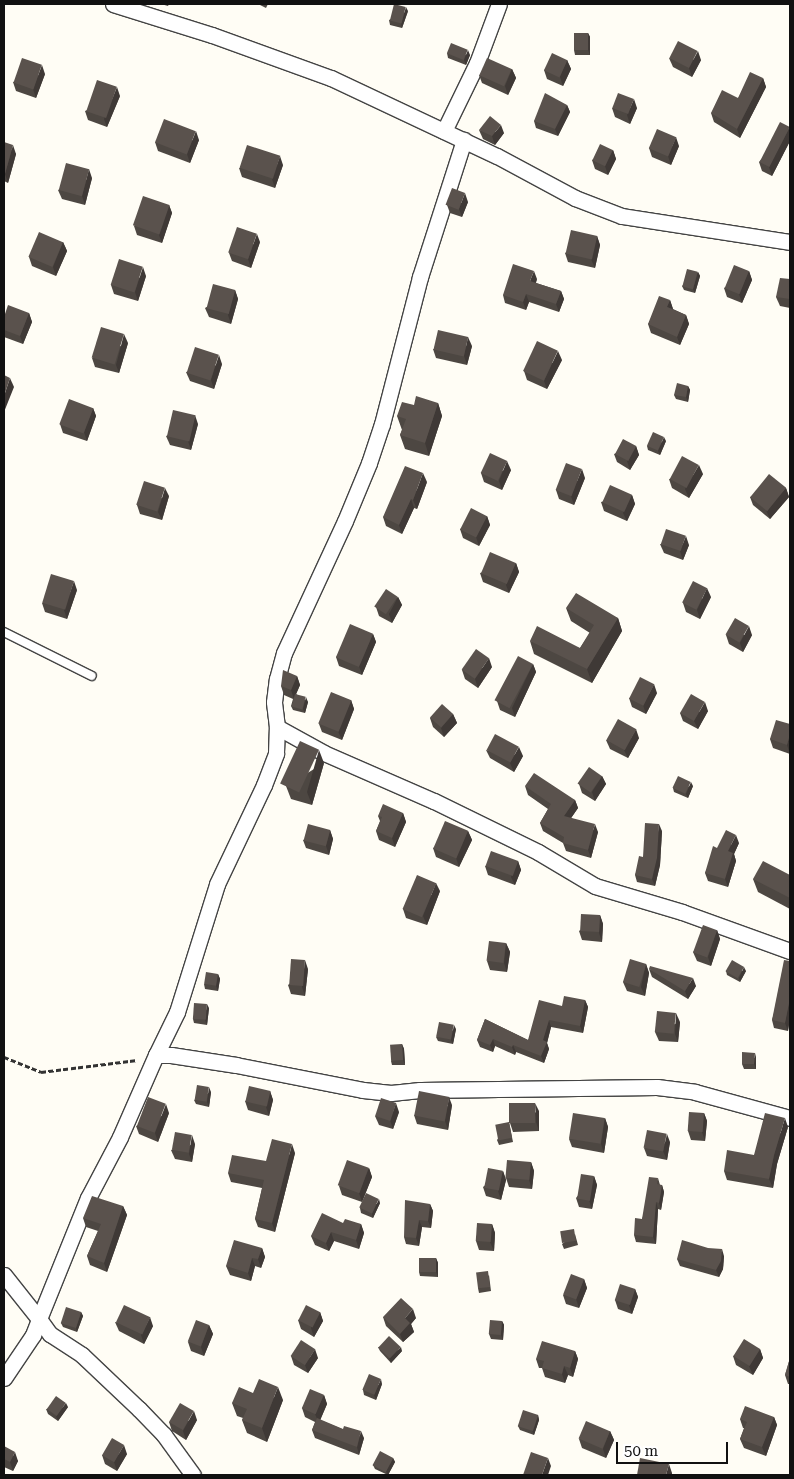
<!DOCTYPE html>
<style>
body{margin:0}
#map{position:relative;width:794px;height:1479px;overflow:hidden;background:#fffdf5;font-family:"Roboto Serif",serif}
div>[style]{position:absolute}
.path>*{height:2.5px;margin-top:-1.25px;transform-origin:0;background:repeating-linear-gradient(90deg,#333 0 5px,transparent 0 7.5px)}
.roads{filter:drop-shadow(1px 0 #444) drop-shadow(-1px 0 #444) drop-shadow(0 1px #444) drop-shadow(0 -1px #444)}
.lane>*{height:8px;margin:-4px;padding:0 4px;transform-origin:4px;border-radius:4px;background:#fff}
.street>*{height:15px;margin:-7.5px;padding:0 7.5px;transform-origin:7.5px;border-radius:7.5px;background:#fff}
.wall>*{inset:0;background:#4d4742}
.shaded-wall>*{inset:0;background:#3f3936}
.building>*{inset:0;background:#5a524d;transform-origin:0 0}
span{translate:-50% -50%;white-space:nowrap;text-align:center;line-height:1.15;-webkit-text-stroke:5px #fff;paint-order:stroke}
.frame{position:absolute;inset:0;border:5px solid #111;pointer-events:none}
.scale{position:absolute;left:616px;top:1442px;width:112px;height:22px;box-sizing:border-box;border:2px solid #111;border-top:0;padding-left:6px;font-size:15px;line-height:18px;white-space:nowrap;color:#111;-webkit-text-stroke:4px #fff;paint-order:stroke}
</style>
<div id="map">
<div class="path">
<i style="left:4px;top:1057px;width:40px;rotate:22deg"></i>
<i style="left:41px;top:1072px;width:97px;rotate:-7.1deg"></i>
</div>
<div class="roads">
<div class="lane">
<i style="left:4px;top:632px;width:98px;rotate:26.6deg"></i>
</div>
<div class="street">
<i style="left:113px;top:4px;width:104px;rotate:17.4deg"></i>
<i style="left:212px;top:35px;width:127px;rotate:19.9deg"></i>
<i style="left:331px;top:78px;width:183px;rotate:25.2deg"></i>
<i style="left:497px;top:156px;width:89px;rotate:28.3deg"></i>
<i style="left:575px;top:198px;width:50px;rotate:21deg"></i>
<i style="left:622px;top:216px;width:170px;rotate:8.8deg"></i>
<i style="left:444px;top:131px;width:76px;rotate:-64.1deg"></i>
<i style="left:477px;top:63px;width:63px;rotate:-69.6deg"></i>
<i style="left:277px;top:727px;width:54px;rotate:29deg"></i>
<i style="left:324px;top:753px;width:120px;rotate:23.6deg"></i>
<i style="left:434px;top:801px;width:116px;rotate:26.1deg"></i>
<i style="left:538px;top:852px;width:66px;rotate:30.8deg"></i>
<i style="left:595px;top:886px;width:91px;rotate:16.6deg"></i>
<i style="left:682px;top:912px;width:115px;rotate:19.9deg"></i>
<i style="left:156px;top:1055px;width:48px;rotate:-64deg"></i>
<i style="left:177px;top:1012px;width:134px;rotate:-72.6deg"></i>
<i style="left:217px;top:884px;width:110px;rotate:-64.6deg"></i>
<i style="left:264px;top:785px;width:34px;rotate:-69deg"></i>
<i style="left:276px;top:753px;width:26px;rotate:-88deg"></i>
<i style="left:277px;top:727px;width:25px;rotate:-97deg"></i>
<i style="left:274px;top:702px;width:23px;rotate:-83deg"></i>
<i style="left:277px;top:679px;width:27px;rotate:-75deg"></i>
<i style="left:284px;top:653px;width:145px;rotate:-65.2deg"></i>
<i style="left:345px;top:521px;width:63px;rotate:-67.5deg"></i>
<i style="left:369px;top:463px;width:41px;rotate:-71.6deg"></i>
<i style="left:382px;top:424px;width:152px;rotate:-75.5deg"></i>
<i style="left:420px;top:277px;width:144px;rotate:-72.2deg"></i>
<i style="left:4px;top:1275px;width:56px;rotate:51.5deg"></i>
<i style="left:39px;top:1319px;width:131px;rotate:-68deg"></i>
<i style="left:88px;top:1198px;width:69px;rotate:-62.3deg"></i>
<i style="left:120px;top:1137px;width:90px;rotate:-66.3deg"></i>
<i style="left:156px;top:1055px;width:15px"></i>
<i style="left:171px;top:1055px;width:66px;rotate:8.7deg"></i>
<i style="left:236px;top:1065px;width:129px;rotate:11.1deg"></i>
<i style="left:363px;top:1090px;width:28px;rotate:6deg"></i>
<i style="left:391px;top:1093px;width:29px;rotate:-6deg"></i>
<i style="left:420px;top:1090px;width:237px;rotate:-0.7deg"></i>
<i style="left:657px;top:1087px;width:38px;rotate:7deg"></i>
<i style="left:695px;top:1092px;width:98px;rotate:15.3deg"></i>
<i style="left:4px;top:1378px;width:52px;rotate:-56deg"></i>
<i style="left:33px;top:1335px;width:17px;rotate:-69deg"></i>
<i style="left:39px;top:1319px;width:19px;rotate:54deg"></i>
<i style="left:50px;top:1334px;width:38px;rotate:33deg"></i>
<i style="left:82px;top:1355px;width:79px;rotate:43.5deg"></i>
<i style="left:139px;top:1409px;width:36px;rotate:46deg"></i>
<i style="left:164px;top:1435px;width:49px;rotate:54.1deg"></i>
</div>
</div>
<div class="wall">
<i style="clip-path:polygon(161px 4px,169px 4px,168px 6px)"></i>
<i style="clip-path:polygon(258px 4px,268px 4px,266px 8px)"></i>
<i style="clip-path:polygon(408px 11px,402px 28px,390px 25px,389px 20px)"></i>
<i style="clip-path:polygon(588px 33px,590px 37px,590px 55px,575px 55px,574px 50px)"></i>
<i style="clip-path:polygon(447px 53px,470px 55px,466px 65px,448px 58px)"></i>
<i style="clip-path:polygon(669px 58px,701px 60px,692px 77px,673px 67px)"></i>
<i style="clip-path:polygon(567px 60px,571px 69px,563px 86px,547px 79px,544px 70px)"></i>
<i style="clip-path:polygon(512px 69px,516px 78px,508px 95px,482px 83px,479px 75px)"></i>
<i style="clip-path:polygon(45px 74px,36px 98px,16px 91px,13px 82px)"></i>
<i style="clip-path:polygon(763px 78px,766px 87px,740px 138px,714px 122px,711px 113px,738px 98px)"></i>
<i style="clip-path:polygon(120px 96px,107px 127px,88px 120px,85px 111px)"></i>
<i style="clip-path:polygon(567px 105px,570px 112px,558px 136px,536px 128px,534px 121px)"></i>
<i style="clip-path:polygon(612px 108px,637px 108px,630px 124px,615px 117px)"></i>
<i style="clip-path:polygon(790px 127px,790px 141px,772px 176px,762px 171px,759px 162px)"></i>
<i style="clip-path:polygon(479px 130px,504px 133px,495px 145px,483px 139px)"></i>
<i style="clip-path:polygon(199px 140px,190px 163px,158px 151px,155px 142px)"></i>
<i style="clip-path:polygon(4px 142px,16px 154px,8px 183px,4px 181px)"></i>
<i style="clip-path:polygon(679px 146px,671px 165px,652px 157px,649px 148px)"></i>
<i style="clip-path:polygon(613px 150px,616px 159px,608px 175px,595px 169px,592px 160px)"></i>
<i style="clip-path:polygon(283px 165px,275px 188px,242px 177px,239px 168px)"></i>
<i style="clip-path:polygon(92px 178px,85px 205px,62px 199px,58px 190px)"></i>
<i style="clip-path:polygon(468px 202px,462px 217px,450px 213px,447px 205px)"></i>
<i style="clip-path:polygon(169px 205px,172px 213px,162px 243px,137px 235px,134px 226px)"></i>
<i style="clip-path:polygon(597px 236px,600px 245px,595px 268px,568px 262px,565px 253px)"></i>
<i style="clip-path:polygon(63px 242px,67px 251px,56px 276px,32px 266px,29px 257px)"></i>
<i style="clip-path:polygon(260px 242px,251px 268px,232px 261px,229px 253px)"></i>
<i style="clip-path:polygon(749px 271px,752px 280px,742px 303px,727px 297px,724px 288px)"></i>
<i style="clip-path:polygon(698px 272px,700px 276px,695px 293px,684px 290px,682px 286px)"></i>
<i style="clip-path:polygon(146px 276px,138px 301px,114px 294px,111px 285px)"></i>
<i style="clip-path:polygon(537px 279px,536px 283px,561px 291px,564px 299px,559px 312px,529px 302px,526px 310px,505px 303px,503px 295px)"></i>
<i style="clip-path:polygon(790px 279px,790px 308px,780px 306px,776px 297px)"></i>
<i style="clip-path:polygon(235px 290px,238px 299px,231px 324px,209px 317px,205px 308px)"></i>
<i style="clip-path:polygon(670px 300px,673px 309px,686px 315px,689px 324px,680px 345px,651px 333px,648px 324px)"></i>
<i style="clip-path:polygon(29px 313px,32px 322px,23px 344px,4px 337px,4px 317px)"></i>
<i style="clip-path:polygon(128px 343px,119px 373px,95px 367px,92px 358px)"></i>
<i style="clip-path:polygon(472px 346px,467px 365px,436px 358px,433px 349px)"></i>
<i style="clip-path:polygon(562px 360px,547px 389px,527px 380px,524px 371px)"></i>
<i style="clip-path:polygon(222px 364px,214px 389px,190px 381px,186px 372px)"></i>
<i style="clip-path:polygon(688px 386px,690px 390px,688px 402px,676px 399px,674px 395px)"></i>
<i style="clip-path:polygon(438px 403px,442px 416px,429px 456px,405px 449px,400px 435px,402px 430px,397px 416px,414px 405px)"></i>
<i style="clip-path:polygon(93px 408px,96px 416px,87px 441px,63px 433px,60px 424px)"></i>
<i style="clip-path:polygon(198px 424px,191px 450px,170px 445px,166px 436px)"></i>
<i style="clip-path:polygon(666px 441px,660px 455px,648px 450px,647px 446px)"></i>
<i style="clip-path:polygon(636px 446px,639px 455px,630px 470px,617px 462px,614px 454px)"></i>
<i style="clip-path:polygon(511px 470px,502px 490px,484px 482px,481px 473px)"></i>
<i style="clip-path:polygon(703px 474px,689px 498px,672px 488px,669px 479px)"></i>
<i style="clip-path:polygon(585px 478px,574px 505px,559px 499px,556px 490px)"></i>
<i style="clip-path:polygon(427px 482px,417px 509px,414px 508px,402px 534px,386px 526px,383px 517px)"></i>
<i style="clip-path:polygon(786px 488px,789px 497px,770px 519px,753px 505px,750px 497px)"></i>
<i style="clip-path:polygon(632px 495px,635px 504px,627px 521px,604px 511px,601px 502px)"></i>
<i style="clip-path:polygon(169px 496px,162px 520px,140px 514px,137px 505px)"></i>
<i style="clip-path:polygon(487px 516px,490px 525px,479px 546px,463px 538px,460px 529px)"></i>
<i style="clip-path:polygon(660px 544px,689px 545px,683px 560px,664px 553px)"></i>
<i style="clip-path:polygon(516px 563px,519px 572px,509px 593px,483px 582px,480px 573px)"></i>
<i style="clip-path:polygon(77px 590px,67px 619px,45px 612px,42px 603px)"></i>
<i style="clip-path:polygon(398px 597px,402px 605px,392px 623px,379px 616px,376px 607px)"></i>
<i style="clip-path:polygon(711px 597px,700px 619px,686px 612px,683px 603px)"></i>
<i style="clip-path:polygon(566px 608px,618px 618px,622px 631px,592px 683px,534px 654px,530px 641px,580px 648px,590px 633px,571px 621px)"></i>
<i style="clip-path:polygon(373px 634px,376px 642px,362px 675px,339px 666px,336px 657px)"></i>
<i style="clip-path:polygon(726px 635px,752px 635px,743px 652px,729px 644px)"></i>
<i style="clip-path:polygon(533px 664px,536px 672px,515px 717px,500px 710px,497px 701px)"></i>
<i style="clip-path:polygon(492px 667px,478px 688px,465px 679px,462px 670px)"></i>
<i style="clip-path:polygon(297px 676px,300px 685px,296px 694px,308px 702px,305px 713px,293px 710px,291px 706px,293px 699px,284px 695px,281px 686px)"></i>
<i style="clip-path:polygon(657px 693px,646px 714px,632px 707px,629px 698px)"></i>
<i style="clip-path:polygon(351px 700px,354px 709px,342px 740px,322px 732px,319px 724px)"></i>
<i style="clip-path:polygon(708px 711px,698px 729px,683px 721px,680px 713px)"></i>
<i style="clip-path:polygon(453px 714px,457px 723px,444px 737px,433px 727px,430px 718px)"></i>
<i style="clip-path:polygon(790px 724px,790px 754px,773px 748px,770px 739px)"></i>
<i style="clip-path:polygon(639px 738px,628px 758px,610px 749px,606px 740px)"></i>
<i style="clip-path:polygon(486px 750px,523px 756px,514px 772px,490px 758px)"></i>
<i style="clip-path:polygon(324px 763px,312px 805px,291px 799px,286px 786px)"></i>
<i style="clip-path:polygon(602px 776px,606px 784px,595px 801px,582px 793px,579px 784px)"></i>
<i style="clip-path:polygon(525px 786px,575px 800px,578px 808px,571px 818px,598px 832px,591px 858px,566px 851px,563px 843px,543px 831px,540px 823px,548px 809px,528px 795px)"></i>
<i style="clip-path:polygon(693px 786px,688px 798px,674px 792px,673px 788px)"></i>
<i style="clip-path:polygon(403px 813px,406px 822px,395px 847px,379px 840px,376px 831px,380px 821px,378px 816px)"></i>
<i style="clip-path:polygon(330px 830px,333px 839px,329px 855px,306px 848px,303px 840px)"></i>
<i style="clip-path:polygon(468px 831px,472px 840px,459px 867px,436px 857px,433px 848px)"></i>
<i style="clip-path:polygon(662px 831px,660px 865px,655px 886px,637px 882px,635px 875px,643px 857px)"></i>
<i style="clip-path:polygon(739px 843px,734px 854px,736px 861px,728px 887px,708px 881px,705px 873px,717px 848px)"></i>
<i style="clip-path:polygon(518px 861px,521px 870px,515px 885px,488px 875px,485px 866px)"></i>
<i style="clip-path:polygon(790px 875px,790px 909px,758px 892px,753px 879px)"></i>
<i style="clip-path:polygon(440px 891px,427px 925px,406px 918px,403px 909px)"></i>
<i style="clip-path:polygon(600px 915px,603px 924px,602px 942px,582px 940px,579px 931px)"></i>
<i style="clip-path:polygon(717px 930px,720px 939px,711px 966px,697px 961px,693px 952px)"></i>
<i style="clip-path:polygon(506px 943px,510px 952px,507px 972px,490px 970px,487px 961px)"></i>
<i style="clip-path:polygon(790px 961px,790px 1018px,788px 1031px,774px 1028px,772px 1020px)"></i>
<i style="clip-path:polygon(646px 964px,649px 973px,645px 996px,627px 991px,623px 982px)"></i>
<i style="clip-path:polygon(308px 969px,305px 996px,291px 994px,288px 985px)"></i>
<i style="clip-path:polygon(649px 969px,696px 986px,688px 999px,652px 977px)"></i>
<i style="clip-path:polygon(726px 971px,746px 971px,740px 982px,727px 975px)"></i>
<i style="clip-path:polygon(218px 974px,220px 979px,218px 991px,205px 989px,204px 984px)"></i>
<i style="clip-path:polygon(585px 1000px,588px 1007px,583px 1033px,551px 1027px,547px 1043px,549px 1049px,544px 1063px,516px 1052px,515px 1055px,495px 1046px,493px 1052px,480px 1047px,477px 1040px,485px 1019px,528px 1040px,562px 1006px)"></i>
<i style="clip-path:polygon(209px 1008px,207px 1025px,194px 1023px,193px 1019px)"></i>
<i style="clip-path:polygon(680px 1022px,678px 1042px,659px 1041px,655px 1032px)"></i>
<i style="clip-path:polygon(456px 1029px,453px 1044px,438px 1041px,436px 1037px)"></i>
<i style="clip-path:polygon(402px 1044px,404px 1049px,405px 1065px,392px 1065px,391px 1061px)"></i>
<i style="clip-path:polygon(756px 1057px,756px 1069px,744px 1069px,742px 1064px)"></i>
<i style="clip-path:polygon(270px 1091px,273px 1100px,269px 1116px,248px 1110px,245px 1101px)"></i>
<i style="clip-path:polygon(211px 1092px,209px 1107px,196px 1104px,194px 1100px)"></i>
<i style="clip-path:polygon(452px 1105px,448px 1130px,417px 1124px,414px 1115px)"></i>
<i style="clip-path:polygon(539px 1111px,539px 1131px,513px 1132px,510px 1123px)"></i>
<i style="clip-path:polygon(399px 1112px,393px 1129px,379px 1125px,375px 1116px)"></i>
<i style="clip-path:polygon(169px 1113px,158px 1142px,139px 1134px,136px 1126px)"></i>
<i style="clip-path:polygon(704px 1113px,707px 1121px,705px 1141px,691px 1140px,688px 1131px)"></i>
<i style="clip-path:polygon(605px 1118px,608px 1127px,604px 1153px,572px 1147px,569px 1139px)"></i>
<i style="clip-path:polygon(509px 1122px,513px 1142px,499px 1145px,497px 1140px)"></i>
<i style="clip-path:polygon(788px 1127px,777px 1164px,773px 1188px,727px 1180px,724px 1171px,754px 1155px)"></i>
<i style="clip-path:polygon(670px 1142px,667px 1160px,647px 1156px,644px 1148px)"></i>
<i style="clip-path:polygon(195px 1144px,192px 1162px,175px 1159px,171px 1150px)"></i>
<i style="clip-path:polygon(295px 1153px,275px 1232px,258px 1227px,255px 1219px,262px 1188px,231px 1182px,228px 1173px)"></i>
<i style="clip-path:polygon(531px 1162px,534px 1171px,532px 1189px,509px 1187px,506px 1178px)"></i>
<i style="clip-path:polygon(369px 1168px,372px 1177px,362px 1202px,342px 1195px,339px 1186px)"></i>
<i style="clip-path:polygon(503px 1171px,506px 1180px,501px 1200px,486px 1196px,483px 1187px)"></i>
<i style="clip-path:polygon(594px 1176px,597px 1185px,592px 1209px,579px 1207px,576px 1198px)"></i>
<i style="clip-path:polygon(658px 1178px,660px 1185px,662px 1185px,664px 1192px,661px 1210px,658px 1209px,656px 1244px,636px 1242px,634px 1235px,642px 1219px)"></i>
<i style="clip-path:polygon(380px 1203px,373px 1218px,361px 1213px,360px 1208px)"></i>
<i style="clip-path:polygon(430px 1204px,433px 1211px,431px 1228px,422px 1227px,419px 1246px,406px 1244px,404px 1237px)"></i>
<i style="clip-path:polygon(123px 1206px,127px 1215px,107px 1272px,90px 1265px,87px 1256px,98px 1231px,86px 1227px,83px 1218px)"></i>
<i style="clip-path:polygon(343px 1223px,361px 1224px,364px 1233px,359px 1249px,334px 1241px,329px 1251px,315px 1245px,311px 1236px)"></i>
<i style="clip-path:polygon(492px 1224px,495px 1233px,494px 1251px,479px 1250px,476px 1241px)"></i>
<i style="clip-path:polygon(575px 1234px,578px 1245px,564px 1249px,562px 1244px)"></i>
<i style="clip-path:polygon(262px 1248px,265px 1257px,261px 1268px,255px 1266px,251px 1281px,230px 1275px,226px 1266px)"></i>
<i style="clip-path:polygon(724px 1256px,723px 1269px,719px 1277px,680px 1266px,677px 1259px)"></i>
<i style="clip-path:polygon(436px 1258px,438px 1263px,438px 1277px,420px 1276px,419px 1272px)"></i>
<i style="clip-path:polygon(489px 1275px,491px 1291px,479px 1293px,478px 1288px)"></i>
<i style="clip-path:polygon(584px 1279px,587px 1288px,579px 1308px,566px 1304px,563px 1295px)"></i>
<i style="clip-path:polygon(635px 1289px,638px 1297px,632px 1314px,618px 1309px,615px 1300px)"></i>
<i style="clip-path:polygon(81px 1312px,83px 1316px,77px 1332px,63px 1327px,61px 1323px)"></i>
<i style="clip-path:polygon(320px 1312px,323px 1321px,314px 1337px,301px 1329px,298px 1320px)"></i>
<i style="clip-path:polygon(383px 1317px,416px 1318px,411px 1324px,414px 1332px,403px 1342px,386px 1326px)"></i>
<i style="clip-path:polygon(502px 1321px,504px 1325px,503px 1340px,491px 1339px,489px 1334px)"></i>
<i style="clip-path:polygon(115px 1322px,153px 1326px,144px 1344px,119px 1331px)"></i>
<i style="clip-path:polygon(209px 1325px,213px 1334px,204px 1356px,191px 1351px,188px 1342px)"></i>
<i style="clip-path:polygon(378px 1347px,402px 1351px,391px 1363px,380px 1351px)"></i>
<i style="clip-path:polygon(760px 1349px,763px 1358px,753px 1375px,736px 1365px,733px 1356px)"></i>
<i style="clip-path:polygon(575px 1351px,578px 1359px,573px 1377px,568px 1375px,565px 1383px,545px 1377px,542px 1368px,539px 1368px,536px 1359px)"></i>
<i style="clip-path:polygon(291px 1356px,318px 1358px,308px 1373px,294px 1365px)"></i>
<i style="clip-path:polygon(790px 1358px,790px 1384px,788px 1384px,785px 1375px)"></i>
<i style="clip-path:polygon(382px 1384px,376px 1400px,364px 1395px,363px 1390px)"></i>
<i style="clip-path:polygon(253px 1393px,283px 1400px,267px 1442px,247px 1433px,242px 1420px,243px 1418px,237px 1416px,232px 1403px)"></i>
<i style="clip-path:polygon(324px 1395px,327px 1404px,320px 1420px,364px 1438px,359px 1455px,315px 1438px,312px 1430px,315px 1422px,305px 1417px,302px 1408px)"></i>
<i style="clip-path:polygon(68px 1407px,58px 1421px,48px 1414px,46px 1409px)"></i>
<i style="clip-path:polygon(538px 1415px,539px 1420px,534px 1435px,520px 1430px,518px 1426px)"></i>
<i style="clip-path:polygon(774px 1417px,777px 1425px,766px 1456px,744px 1448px,740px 1439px,744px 1428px,743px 1428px,740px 1419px)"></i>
<i style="clip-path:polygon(197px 1420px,186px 1440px,172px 1431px,169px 1422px)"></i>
<i style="clip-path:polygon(610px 1431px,614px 1440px,606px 1458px,582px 1448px,579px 1439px)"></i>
<i style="clip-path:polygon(4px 1446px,18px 1461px,13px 1471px,4px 1467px)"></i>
<i style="clip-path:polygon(127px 1454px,117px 1471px,105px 1464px,102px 1455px)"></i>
<i style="clip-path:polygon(393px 1458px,395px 1462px,388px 1475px,375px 1469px,373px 1465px)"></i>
</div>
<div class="shaded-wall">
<i style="clip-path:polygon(406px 7px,408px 11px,402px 28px,401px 24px)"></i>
<i style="clip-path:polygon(588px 33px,590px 37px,590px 55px,588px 50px)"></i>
<i style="clip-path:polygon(468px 50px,470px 55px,466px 65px,464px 60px)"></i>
<i style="clip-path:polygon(698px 51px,701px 60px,692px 77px,689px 68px)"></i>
<i style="clip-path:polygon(567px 60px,571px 69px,563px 86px,560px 77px)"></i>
<i style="clip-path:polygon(42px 65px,45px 74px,36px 98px,33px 89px)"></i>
<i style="clip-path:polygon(512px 69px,516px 78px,508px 95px,505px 86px)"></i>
<i style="clip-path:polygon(763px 78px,766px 87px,740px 138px,737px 129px)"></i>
<i style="clip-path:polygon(117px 87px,120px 96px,107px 127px,104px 119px)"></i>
<i style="clip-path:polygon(634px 99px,637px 108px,630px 124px,627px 115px)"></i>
<i style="clip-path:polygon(567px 105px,570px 112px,558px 136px,555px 129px)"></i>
<i style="clip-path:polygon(501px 125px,504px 133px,495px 145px,492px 136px)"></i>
<i style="clip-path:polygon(790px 127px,790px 141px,772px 176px,769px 167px)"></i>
<i style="clip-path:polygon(196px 131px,199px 140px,190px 163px,187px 154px)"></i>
<i style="clip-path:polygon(676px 137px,679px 146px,671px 165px,668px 156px)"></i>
<i style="clip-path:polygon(13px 145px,16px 154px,8px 183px,5px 174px)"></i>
<i style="clip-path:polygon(613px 150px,616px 159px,608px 175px,605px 166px)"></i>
<i style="clip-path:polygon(280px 156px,283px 165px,275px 188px,272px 179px)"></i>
<i style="clip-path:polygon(89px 169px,92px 178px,85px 205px,82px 196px)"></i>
<i style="clip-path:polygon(465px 193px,468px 202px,462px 217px,459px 209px)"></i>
<i style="clip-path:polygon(169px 205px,172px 213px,162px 243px,159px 235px)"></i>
<i style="clip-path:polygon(257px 234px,260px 242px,251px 268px,248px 259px)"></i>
<i style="clip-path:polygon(597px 236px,600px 245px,595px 268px,591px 259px)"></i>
<i style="clip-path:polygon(63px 242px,67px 251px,56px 276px,53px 267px)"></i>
<i style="clip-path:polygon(143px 267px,146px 276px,138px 301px,135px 292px)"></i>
<i style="clip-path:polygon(534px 271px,537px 279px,533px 289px,530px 281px)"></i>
<i style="clip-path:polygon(749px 271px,752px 280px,742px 303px,739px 294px)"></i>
<i style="clip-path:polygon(698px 272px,700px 276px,695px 293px,693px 289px)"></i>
<i style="clip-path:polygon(235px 290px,238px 299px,231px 324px,228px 315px)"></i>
<i style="clip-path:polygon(561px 291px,564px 299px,559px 312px,556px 304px)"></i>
<i style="clip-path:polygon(526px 294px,529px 302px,526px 310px,523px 302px)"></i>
<i style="clip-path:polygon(670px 300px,673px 309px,667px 307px)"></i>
<i style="clip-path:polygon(29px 313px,32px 322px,23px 344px,20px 336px)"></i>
<i style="clip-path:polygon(686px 315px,689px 324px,680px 345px,677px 337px)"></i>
<i style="clip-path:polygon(124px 334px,128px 343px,119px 373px,116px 365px)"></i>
<i style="clip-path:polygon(468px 337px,472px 346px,467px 365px,464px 356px)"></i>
<i style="clip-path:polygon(558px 351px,562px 360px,547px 389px,544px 381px)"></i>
<i style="clip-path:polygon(219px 355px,222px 364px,214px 389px,211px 380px)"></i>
<i style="clip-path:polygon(10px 378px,14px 387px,4px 412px,4px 396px)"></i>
<i style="clip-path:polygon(688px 386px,690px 390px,688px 402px,686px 397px)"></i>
<i style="clip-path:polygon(438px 403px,442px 416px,429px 456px,425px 443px)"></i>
<i style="clip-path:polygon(93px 408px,96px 416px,87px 441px,84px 432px)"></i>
<i style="clip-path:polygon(195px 415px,198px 424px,191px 450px,188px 441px)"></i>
<i style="clip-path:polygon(664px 437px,666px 441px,660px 455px,658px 451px)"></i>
<i style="clip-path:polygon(636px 446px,639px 455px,630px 470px,627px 461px)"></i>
<i style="clip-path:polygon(507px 461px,511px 470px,502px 490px,499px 481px)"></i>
<i style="clip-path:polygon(699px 465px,703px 474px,689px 498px,685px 489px)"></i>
<i style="clip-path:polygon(582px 469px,585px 478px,574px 505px,571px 496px)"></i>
<i style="clip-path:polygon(423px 473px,427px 482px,417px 509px,413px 500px)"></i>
<i style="clip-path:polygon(165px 488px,169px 496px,162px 520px,158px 512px)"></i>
<i style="clip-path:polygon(786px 488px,789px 497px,770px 519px,766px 510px)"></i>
<i style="clip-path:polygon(632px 495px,635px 504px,627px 521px,623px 513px)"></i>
<i style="clip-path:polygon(411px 499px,414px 508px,402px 534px,399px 525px)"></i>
<i style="clip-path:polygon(487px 516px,490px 525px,479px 546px,476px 537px)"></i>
<i style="clip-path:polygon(686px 536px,689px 545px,683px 560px,680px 551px)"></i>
<i style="clip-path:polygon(516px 563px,519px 572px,509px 593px,506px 585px)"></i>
<i style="clip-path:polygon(74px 581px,77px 590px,67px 619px,64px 610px)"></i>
<i style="clip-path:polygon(707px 588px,711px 597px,700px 619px,697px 610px)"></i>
<i style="clip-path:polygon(398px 597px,402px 605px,392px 623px,389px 614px)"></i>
<i style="clip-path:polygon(618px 618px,622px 631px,592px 683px,587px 669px)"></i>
<i style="clip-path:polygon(749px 626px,752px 635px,743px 652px,740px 643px)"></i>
<i style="clip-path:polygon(373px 634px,376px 642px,362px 675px,359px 666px)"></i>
<i style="clip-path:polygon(489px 658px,492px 667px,478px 688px,475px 679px)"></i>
<i style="clip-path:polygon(533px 664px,536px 672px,515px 717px,512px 708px)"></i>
<i style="clip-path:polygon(297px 676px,300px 685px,294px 699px,291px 690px)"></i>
<i style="clip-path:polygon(654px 684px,657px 693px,646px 714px,643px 705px)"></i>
<i style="clip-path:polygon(306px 697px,308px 702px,305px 713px,303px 709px)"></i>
<i style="clip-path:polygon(351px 700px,354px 709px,342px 740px,338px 731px)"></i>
<i style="clip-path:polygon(705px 702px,708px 711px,698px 729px,694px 721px)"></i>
<i style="clip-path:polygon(453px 714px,457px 723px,444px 737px,441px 728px)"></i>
<i style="clip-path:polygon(636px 729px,639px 738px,628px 758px,624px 750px)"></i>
<i style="clip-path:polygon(790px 734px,790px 754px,787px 745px)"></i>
<i style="clip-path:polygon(519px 747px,523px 756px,514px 772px,510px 763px)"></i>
<i style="clip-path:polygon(319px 750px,324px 763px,312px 805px,307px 792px)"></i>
<i style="clip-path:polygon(602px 776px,606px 784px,595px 801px,592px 792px)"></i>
<i style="clip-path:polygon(691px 782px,693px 786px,688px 798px,686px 794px)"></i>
<i style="clip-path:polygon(575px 800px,578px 808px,567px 824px,564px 816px)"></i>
<i style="clip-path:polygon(403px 813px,406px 822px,395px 847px,392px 838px)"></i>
<i style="clip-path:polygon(595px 824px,598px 832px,591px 858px,588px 850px)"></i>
<i style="clip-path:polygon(659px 824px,662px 831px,660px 865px,655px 886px,652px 879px)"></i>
<i style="clip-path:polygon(330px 830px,333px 839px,329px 855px,326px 846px)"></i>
<i style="clip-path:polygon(468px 831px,472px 840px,459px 867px,456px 858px)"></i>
<i style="clip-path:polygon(736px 835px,739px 843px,734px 854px,736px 861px,728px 887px,725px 879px,728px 851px)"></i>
<i style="clip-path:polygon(518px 861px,521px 870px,515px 885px,511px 877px)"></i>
<i style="clip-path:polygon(436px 883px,440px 891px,427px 925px,423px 916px)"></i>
<i style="clip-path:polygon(600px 915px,603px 924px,602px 942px,599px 933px)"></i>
<i style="clip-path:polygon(717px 930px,720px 939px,711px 966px,708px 957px)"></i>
<i style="clip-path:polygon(506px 943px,510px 952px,507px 972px,504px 963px)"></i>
<i style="clip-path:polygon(305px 960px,308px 969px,305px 996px,302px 987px)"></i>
<i style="clip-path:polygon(646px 964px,649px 973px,645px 996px,641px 987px)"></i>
<i style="clip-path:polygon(744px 967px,746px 971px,740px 982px,739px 978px)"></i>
<i style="clip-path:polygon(218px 974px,220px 979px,218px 991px,216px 986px)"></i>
<i style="clip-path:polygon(693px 978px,696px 986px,688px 999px,685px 991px)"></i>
<i style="clip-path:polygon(790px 998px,790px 1018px,788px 1031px,785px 1023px)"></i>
<i style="clip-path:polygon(585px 1000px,588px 1007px,583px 1033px,580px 1026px)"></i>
<i style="clip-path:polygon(207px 1004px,209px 1008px,207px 1025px,205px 1020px)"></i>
<i style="clip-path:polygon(676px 1013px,680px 1022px,678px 1042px,675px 1034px)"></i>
<i style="clip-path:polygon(549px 1020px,551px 1027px,547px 1043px,549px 1049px,544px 1063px,541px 1056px,543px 1040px)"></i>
<i style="clip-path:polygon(454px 1025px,456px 1029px,453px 1044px,451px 1040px)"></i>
<i style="clip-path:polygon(493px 1039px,495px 1046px,493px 1052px,490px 1045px)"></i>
<i style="clip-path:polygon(402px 1044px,404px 1049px,405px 1065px,403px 1060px)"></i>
<i style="clip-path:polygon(513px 1045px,516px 1052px,515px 1055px,512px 1047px)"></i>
<i style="clip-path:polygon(755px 1053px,756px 1057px,756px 1069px,754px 1064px)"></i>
<i style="clip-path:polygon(209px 1087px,211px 1092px,209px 1107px,207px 1102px)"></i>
<i style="clip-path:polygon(270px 1091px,273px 1100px,269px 1116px,266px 1107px)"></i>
<i style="clip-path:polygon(449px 1097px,452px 1105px,448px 1130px,445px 1121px)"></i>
<i style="clip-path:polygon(396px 1103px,399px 1112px,393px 1129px,390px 1120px)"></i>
<i style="clip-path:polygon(535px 1103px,539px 1111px,539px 1131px,536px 1122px)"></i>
<i style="clip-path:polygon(166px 1104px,169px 1113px,158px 1142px,155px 1133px)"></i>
<i style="clip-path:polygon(704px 1113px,707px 1121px,705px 1141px,702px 1132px)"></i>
<i style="clip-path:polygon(605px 1118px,608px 1127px,604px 1153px,601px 1144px)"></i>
<i style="clip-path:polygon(785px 1118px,788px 1127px,777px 1164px,773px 1188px,769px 1179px,774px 1155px)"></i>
<i style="clip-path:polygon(667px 1134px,670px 1142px,667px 1160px,663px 1151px)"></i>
<i style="clip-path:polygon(192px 1135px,195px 1144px,192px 1162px,189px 1154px)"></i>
<i style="clip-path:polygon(292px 1144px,295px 1153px,275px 1232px,272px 1223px)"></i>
<i style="clip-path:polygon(531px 1162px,534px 1171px,532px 1189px,529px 1180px)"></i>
<i style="clip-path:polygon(369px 1168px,372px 1177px,362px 1202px,359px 1193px)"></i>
<i style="clip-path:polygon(503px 1171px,506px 1180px,501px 1200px,498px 1191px)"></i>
<i style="clip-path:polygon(594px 1176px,597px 1185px,592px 1209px,589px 1200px)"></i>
<i style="clip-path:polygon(662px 1185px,664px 1192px,661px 1210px,659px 1203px)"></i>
<i style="clip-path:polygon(379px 1199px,380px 1203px,373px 1218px,372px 1214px)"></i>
<i style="clip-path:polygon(656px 1202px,658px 1209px,656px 1244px,653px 1237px)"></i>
<i style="clip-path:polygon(430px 1204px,433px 1211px,431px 1228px,428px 1221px)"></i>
<i style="clip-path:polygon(123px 1206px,127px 1215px,107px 1272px,104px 1263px)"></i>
<i style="clip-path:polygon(419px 1220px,422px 1227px,419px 1246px,416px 1238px)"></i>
<i style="clip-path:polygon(361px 1224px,364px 1233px,359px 1249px,356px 1240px)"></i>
<i style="clip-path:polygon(492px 1224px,495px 1233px,494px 1251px,490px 1242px)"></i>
<i style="clip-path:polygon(331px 1232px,334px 1241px,329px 1251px,326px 1243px)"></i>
<i style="clip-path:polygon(262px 1248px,265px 1257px,261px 1268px,258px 1259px)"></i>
<i style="clip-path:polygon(722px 1249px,724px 1256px,723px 1269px,719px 1277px,716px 1270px)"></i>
<i style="clip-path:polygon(252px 1258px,255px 1266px,251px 1281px,248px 1273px)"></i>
<i style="clip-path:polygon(436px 1258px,438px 1263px,438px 1277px,436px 1272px)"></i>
<i style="clip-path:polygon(584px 1279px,587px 1288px,579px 1308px,576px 1299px)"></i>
<i style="clip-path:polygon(635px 1289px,638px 1297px,632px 1314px,629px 1305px)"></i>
<i style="clip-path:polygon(413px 1309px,416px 1318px,411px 1324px,414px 1332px,403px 1342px,400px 1334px,405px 1318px)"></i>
<i style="clip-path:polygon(81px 1312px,83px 1316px,77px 1332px,76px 1328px)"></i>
<i style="clip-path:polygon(320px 1312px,323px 1321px,314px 1337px,311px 1328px)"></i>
<i style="clip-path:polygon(150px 1317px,153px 1326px,144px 1344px,141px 1335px)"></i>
<i style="clip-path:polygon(502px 1321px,504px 1325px,503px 1340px,501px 1335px)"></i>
<i style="clip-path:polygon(209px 1325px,213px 1334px,204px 1356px,201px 1347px)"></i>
<i style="clip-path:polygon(401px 1347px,402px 1351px,391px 1363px,389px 1358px)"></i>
<i style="clip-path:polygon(315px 1349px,318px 1358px,308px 1373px,305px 1365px)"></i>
<i style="clip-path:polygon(760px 1349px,763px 1358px,753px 1375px,749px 1366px)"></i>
<i style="clip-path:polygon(575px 1351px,578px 1359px,573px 1377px,570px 1368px)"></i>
<i style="clip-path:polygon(564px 1366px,568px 1375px,565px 1383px,562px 1374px)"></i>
<i style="clip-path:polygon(381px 1379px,382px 1384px,376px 1400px,374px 1395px)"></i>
<i style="clip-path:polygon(278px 1387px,283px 1400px,267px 1442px,262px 1428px)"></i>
<i style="clip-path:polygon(324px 1395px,327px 1404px,319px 1423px,315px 1414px)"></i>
<i style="clip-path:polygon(66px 1403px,68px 1407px,58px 1421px,56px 1416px)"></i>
<i style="clip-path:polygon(194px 1411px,197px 1420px,186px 1440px,183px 1431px)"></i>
<i style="clip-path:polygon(538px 1415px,539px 1420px,534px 1435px,532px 1430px)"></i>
<i style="clip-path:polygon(774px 1417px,777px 1425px,766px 1456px,762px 1447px)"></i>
<i style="clip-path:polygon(361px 1431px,364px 1438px,359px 1455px,357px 1447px)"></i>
<i style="clip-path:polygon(610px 1431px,614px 1440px,606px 1458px,603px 1449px)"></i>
<i style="clip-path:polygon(124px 1445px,127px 1454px,117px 1471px,114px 1462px)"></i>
<i style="clip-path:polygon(15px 1452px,18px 1461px,13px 1471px,10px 1462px)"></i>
<i style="clip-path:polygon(393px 1458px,395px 1462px,388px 1475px,386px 1471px)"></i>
<i style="clip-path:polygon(548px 1458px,551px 1466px,548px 1475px,542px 1475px)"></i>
<i style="clip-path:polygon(669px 1464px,672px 1473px,672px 1475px,666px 1475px)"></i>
</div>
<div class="building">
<i style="left:394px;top:4px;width:12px;height:17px;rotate:14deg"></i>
<i style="left:574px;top:33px;width:14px;height:17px"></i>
<i style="left:678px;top:41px;width:22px;height:19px;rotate:27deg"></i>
<i style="left:451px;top:43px;width:18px;height:11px;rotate:22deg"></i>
<i style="left:552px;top:53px;width:17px;height:19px;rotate:25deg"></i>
<i style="left:22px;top:58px;width:21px;height:26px;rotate:19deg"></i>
<i style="left:487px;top:58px;width:27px;height:19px;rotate:24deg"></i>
<i style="clip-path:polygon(750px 72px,763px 78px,737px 129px,711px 113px,722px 90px,738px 98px)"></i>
<i style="left:97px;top:80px;width:21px;height:33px;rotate:19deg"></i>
<i style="clip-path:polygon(545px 93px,567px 105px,555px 129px,534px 121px)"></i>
<i style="left:618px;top:93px;width:17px;height:16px;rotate:21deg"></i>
<i style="clip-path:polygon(490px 116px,501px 125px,492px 136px,479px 130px)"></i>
<i style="left:164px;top:119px;width:34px;height:25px;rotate:21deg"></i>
<i style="left:780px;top:122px;width:11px;height:45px;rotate:27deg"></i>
<i style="left:657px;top:129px;width:21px;height:21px;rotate:23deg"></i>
<i style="clip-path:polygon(4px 142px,13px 145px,5px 174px,4px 173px)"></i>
<i style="left:600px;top:144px;width:14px;height:18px;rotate:25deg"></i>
<i style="left:247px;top:145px;width:35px;height:24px;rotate:18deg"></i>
<i style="left:66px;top:163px;width:24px;height:28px;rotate:15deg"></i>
<i style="left:452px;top:188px;width:14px;height:18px;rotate:21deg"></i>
<i style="left:143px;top:196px;width:28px;height:31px;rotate:19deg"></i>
<i style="left:237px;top:227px;width:21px;height:27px;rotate:19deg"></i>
<i style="left:571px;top:230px;width:27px;height:24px;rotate:13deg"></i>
<i style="left:39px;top:232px;width:26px;height:27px;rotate:23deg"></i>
<i style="left:119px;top:259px;width:25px;height:27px;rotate:18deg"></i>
<i style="clip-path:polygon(513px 264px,534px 271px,530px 281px,561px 291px,556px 304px,526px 294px,523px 302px,503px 295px)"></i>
<i style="left:734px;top:265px;width:16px;height:25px;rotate:22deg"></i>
<i style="left:687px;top:269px;width:11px;height:18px;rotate:15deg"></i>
<i style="clip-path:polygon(780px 278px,790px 279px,790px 299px,776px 297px)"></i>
<i style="left:213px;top:284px;width:23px;height:25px;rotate:15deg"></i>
<i style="clip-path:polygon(659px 296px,670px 300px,667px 307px,686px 315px,677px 337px,648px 324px)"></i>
<i style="clip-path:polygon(8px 305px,29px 313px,20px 336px,4px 330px,4px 317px)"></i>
<i style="left:101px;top:327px;width:24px;height:32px;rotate:17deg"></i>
<i style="left:438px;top:330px;width:31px;height:20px;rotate:13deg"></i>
<i style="left:537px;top:341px;width:23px;height:33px;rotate:25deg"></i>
<i style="left:195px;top:347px;width:25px;height:27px;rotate:18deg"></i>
<i style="clip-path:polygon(4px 375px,10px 378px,4px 396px)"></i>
<i style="clip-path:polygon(677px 383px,688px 386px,686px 397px,674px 395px)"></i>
<i style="clip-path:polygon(416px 396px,438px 403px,425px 443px,400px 435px,406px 419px,397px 416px,402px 402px,414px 405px)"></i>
<i style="left:69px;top:399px;width:26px;height:27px;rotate:21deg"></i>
<i style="left:173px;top:410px;width:23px;height:27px;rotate:13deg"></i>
<i style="left:653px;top:432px;width:12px;height:15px;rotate:24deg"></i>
<i style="left:623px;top:439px;width:15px;height:17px;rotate:28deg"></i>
<i style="left:490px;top:453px;width:19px;height:22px;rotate:25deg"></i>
<i style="left:682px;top:456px;width:19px;height:26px;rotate:28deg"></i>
<i style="left:566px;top:463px;width:17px;height:29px;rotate:21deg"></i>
<i style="clip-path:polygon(405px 466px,423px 473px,413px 500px,411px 499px,399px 525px,383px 517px)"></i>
<i style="left:769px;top:474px;width:22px;height:30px;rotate:39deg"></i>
<i style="left:144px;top:481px;width:22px;height:25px;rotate:18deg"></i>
<i style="left:610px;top:485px;width:24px;height:19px;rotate:24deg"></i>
<i style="left:471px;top:508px;width:18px;height:24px;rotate:27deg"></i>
<i style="left:666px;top:529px;width:21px;height:16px;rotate:19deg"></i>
<i style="left:490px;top:552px;width:28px;height:23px;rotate:23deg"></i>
<i style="left:51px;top:574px;width:24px;height:30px;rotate:17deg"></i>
<i style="left:693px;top:581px;width:16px;height:24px;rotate:27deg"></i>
<i style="left:386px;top:589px;width:14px;height:21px;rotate:34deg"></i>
<i style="clip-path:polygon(576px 593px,618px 618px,587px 669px,530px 641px,537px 626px,580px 648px,594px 625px,566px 608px)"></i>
<i style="left:735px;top:618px;width:16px;height:19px;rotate:30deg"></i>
<i style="left:350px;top:624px;width:25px;height:36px;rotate:23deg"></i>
<i style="left:476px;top:649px;width:16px;height:25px;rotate:35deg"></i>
<i style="left:518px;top:656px;width:17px;height:50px;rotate:28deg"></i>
<i style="clip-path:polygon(283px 670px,297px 676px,291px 690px,281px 686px)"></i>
<i style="left:640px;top:677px;width:16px;height:24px;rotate:27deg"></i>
<i style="left:331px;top:692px;width:22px;height:34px;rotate:22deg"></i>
<i style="left:295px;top:694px;width:11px;height:13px;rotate:15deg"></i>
<i style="left:691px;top:694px;width:16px;height:22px;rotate:30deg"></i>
<i style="left:442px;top:704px;width:15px;height:18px;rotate:42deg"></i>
<i style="left:618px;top:719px;width:21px;height:24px;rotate:29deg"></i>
<i style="clip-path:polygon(776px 720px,790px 724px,790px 734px,787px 745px,770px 739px)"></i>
<i style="left:495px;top:734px;width:27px;height:18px;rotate:28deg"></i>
<i style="left:300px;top:741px;width:21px;height:47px;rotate:25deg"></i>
<i style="left:589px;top:767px;width:16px;height:20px;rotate:35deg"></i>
<i style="clip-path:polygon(534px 773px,575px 800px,564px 816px,595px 824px,588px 850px,563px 843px,564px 837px,540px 823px,551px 804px,525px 786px)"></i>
<i style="left:678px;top:776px;width:14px;height:13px;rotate:25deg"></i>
<i style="clip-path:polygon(383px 804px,403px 813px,392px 838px,376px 831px,382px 817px,378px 816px)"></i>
<i style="left:445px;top:821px;width:25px;height:30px;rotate:23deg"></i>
<i style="clip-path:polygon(645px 823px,659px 824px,657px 858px,652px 879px,635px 875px,639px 856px,643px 857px)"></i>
<i style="left:308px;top:824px;width:23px;height:17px;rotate:15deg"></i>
<i style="clip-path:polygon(726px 830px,736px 835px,728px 851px,733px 853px,725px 879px,705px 873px,713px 846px,717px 848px)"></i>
<i style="left:491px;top:851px;width:29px;height:16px;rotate:20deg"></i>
<i style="clip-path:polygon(763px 861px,790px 875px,790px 898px,753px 879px)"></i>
<i style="left:417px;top:875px;width:21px;height:37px;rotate:23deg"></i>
<i style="left:581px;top:914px;width:19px;height:17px;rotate:3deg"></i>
<i style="left:703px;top:925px;width:15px;height:29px;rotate:20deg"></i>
<i style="left:489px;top:941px;width:17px;height:20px;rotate:7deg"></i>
<i style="left:291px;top:959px;width:14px;height:26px;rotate:4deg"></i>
<i style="left:630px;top:959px;width:17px;height:24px;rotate:17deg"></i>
<i style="left:732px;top:960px;width:14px;height:13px;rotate:30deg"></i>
<i style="clip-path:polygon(784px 960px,790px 961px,790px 998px,785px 1023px,772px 1020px)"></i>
<i style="clip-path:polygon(650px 966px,693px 978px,685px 991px,649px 969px)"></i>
<i style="left:206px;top:972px;width:12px;height:12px;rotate:9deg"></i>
<i style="clip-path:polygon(564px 996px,585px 1000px,580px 1026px,549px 1020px,543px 1040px,547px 1042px,541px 1056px,513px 1045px,512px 1047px,493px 1039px,490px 1045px,477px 1040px,485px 1019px,528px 1040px,539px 1000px,562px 1006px)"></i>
<i style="left:194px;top:1003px;width:13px;height:16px;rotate:4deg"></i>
<i style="left:657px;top:1011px;width:19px;height:21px;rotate:6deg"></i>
<i style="left:439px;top:1022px;width:15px;height:15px;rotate:11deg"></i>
<i style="left:402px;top:1044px;width:16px;height:12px;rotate:86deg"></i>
<i style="clip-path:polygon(742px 1052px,755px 1053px,754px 1064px,742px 1064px)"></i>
<i style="left:197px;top:1085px;width:12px;height:15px;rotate:9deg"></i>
<i style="left:249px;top:1086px;width:22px;height:16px;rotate:13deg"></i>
<i style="left:419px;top:1091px;width:31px;height:25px;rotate:11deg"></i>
<i style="left:148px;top:1097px;width:19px;height:31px;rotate:21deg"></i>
<i style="left:381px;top:1098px;width:16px;height:19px;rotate:18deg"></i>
<i style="left:509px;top:1103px;width:26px;height:20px"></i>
<i style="left:689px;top:1112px;width:15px;height:19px;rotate:4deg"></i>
<i style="left:573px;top:1113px;width:32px;height:26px;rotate:9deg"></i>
<i style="clip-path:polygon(765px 1113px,785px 1118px,774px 1155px,769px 1179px,724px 1171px,727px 1150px,754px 1155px)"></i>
<i style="left:509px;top:1122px;width:16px;height:14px;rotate:79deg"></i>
<i style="left:647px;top:1130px;width:20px;height:18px;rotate:11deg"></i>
<i style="left:175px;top:1132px;width:17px;height:18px;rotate:10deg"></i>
<i style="clip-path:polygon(272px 1139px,292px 1144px,272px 1223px,255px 1219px,264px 1180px,228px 1173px,232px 1155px,266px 1161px)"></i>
<i style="left:347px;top:1160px;width:23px;height:27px;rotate:20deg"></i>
<i style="left:507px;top:1160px;width:24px;height:18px;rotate:5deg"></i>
<i style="left:488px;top:1168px;width:15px;height:20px;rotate:11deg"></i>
<i style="left:581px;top:1174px;width:13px;height:25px;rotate:9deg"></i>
<i style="clip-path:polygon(649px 1177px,658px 1178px,657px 1184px,662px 1185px,659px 1203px,656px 1202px,653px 1237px,634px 1235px,635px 1218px,642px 1219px)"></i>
<i style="left:366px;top:1193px;width:14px;height:16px;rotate:25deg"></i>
<i style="clip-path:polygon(92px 1196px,123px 1206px,104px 1263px,87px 1256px,101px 1224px,83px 1218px)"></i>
<i style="clip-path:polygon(405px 1200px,430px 1204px,428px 1221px,419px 1220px,416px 1238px,404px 1237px)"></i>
<i style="clip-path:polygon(322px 1213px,343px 1223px,345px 1219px,361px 1224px,356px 1240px,331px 1232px,326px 1243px,311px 1236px)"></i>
<i style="left:477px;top:1223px;width:15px;height:18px;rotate:4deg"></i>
<i style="left:574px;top:1229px;width:12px;height:14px;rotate:81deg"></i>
<i style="clip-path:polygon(234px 1240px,262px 1248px,258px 1259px,252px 1258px,248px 1273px,226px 1266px)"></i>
<i style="clip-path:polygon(682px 1240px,708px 1248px,722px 1249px,721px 1261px,716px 1270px,677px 1259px)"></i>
<i style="left:419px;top:1258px;width:17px;height:14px"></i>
<i style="left:488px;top:1271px;width:16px;height:12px;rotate:83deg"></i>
<i style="left:571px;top:1274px;width:14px;height:22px;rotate:21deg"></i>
<i style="left:620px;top:1284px;width:16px;height:17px;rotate:18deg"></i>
<i style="clip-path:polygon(401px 1298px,413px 1309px,405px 1318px,410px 1323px,400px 1334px,383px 1317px)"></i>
<i style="left:124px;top:1305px;width:29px;height:19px;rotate:25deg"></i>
<i style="left:306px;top:1305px;width:16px;height:17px;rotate:27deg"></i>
<i style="left:66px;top:1307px;width:16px;height:17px;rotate:18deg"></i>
<i style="left:196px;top:1320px;width:14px;height:23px;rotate:21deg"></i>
<i style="left:490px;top:1320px;width:12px;height:14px;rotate:5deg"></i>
<i style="left:389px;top:1336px;width:16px;height:16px;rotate:43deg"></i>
<i style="left:744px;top:1339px;width:19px;height:20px;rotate:32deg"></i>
<i style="left:301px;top:1340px;width:17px;height:19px;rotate:33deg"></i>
<i style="clip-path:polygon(542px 1341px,575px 1351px,570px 1368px,564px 1366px,562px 1374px,542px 1368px,544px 1361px,536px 1359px)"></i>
<i style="clip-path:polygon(790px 1358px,790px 1377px,785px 1375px)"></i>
<i style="left:369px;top:1374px;width:13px;height:17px;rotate:23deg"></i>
<i style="clip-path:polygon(259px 1379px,278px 1387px,262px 1428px,242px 1420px,247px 1409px,232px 1403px,239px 1387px,253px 1393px)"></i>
<i style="left:310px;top:1389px;width:15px;height:21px;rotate:23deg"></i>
<i style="left:56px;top:1396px;width:12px;height:16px;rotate:35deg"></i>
<i style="left:180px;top:1403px;width:16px;height:22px;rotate:30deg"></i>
<i style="clip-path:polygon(745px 1406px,774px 1417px,762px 1447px,740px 1439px,747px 1422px,740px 1419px)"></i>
<i style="left:523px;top:1410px;width:16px;height:17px;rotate:18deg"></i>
<i style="clip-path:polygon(317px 1418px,343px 1429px,344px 1426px,361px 1431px,357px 1447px,312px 1430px)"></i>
<i style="left:586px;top:1421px;width:26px;height:19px;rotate:23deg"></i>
<i style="left:112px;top:1438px;width:14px;height:20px;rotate:30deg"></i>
<i style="clip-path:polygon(4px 1446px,15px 1452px,10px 1462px,4px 1459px)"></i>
<i style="left:380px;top:1451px;width:15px;height:16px;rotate:28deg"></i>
<i style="clip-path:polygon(531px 1452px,548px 1458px,542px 1475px,523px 1475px)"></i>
<i style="clip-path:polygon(640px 1458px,669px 1464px,666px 1475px,637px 1475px)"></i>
</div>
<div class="frame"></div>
<div class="scale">50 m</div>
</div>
